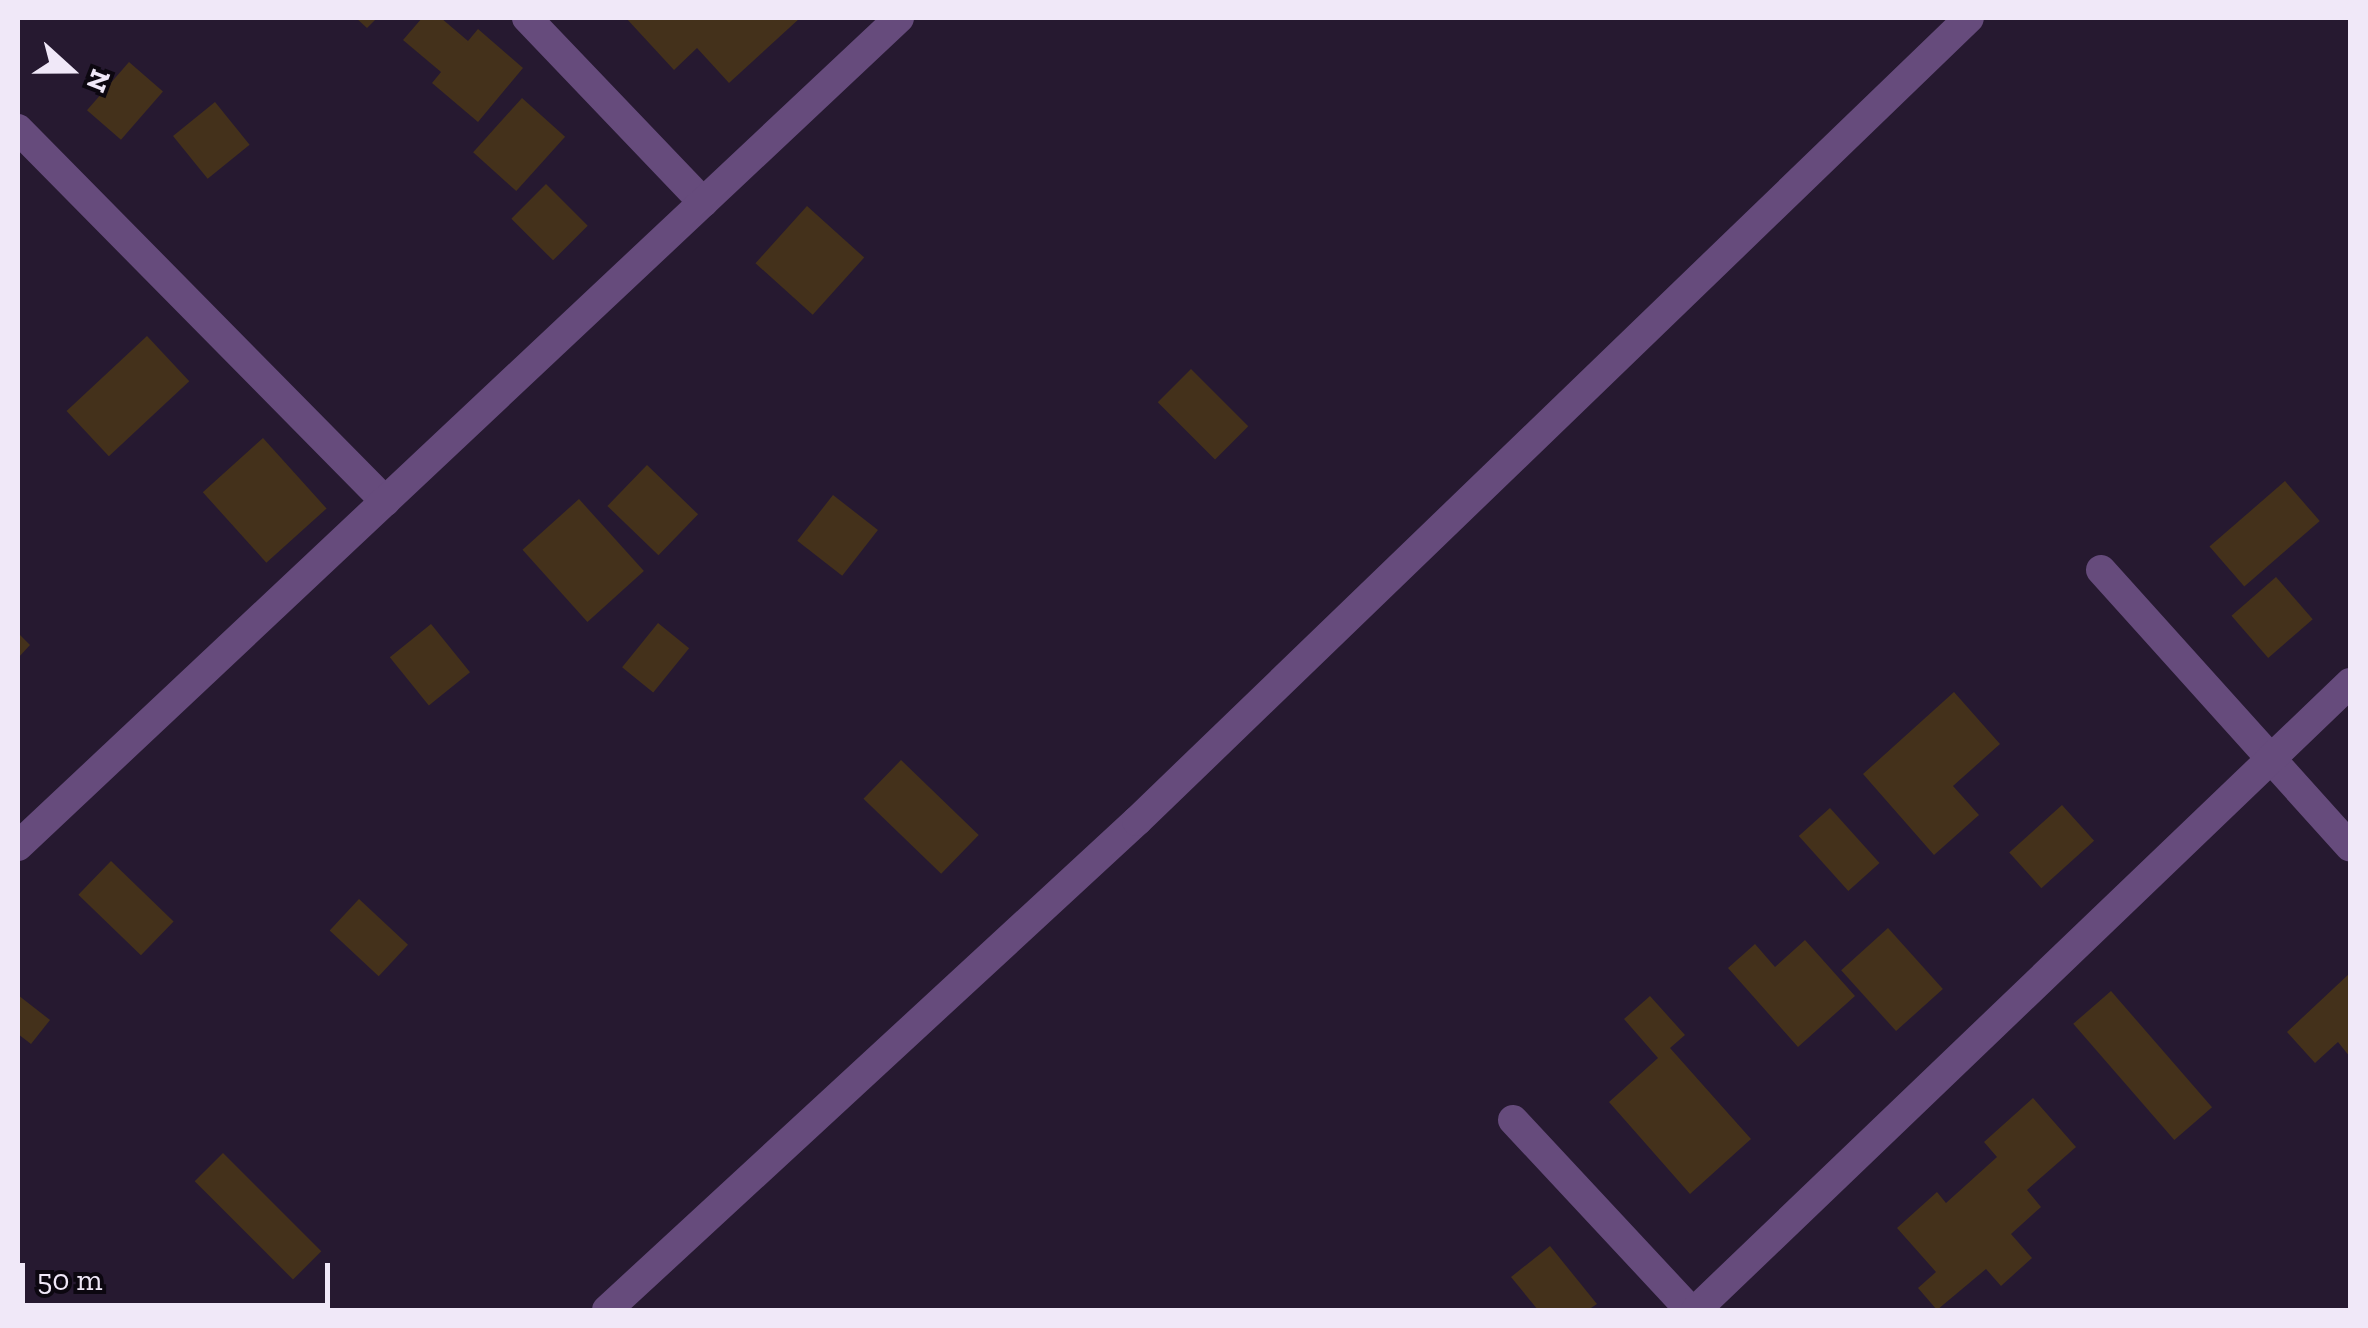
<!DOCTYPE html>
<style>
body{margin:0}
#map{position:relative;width:2368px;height:1328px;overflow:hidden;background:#261930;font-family:"Zilla Slab",serif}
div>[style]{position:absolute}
.building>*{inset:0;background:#44311b;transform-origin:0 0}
.street>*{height:30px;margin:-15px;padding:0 15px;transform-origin:15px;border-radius:15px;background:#664b7c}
span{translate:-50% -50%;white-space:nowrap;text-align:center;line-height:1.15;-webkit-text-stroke:10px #0c0710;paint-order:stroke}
.frame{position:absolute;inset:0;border:20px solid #f0e8f8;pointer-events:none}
.north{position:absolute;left:20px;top:20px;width:100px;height:100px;-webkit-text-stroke:8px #0c0710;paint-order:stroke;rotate:111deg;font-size:28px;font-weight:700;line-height:40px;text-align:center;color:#f0e8f8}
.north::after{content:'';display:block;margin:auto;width:35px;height:45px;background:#f0e8f8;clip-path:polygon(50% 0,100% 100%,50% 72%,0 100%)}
.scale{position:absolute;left:20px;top:1263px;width:310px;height:45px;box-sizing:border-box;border:5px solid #f0e8f8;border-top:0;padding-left:12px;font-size:30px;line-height:35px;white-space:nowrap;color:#f0e8f8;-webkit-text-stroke:8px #0c0710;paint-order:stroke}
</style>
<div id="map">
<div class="building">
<i style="clip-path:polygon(356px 18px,377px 18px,367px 28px)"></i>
<i style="clip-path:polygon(422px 18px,441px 18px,468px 41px,478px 29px,523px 68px,478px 122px,432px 83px,441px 72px,403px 40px)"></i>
<i style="clip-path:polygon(626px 18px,800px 18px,729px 83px,697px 48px,674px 70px)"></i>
<i style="left:129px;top:62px;width:45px;height:64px;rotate:41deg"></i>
<i style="left:522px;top:98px;width:58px;height:73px;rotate:42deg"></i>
<i style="left:215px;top:102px;width:55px;height:54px;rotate:51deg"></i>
<i style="left:546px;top:184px;width:59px;height:49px;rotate:45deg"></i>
<i style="left:807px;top:206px;width:77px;height:77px;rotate:42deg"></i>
<i style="left:147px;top:336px;width:62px;height:110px;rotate:47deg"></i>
<i style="left:1191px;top:369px;width:81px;height:47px;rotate:45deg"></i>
<i style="left:263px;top:438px;width:95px;height:81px;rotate:48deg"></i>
<i style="left:647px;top:465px;width:71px;height:57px;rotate:44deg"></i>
<i style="left:2285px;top:481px;width:53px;height:100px;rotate:49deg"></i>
<i style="left:833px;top:495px;width:57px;height:58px;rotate:38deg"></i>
<i style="left:579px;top:499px;width:97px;height:76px;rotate:48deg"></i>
<i style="left:2276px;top:577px;width:56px;height:59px;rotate:49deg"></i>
<i style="left:658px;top:623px;width:40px;height:57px;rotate:39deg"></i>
<i style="left:431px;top:624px;width:62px;height:53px;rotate:51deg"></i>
<i style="clip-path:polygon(18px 633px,30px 645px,18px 658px)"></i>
<i style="clip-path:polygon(1954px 692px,2000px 744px,1953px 786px,1979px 815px,1934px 855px,1863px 774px)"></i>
<i style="left:901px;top:760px;width:108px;height:54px;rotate:44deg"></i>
<i style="left:2062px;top:805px;width:48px;height:71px;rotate:48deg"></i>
<i style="left:1830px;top:808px;width:74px;height:42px;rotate:48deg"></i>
<i style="left:111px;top:861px;width:87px;height:47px;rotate:44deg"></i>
<i style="left:359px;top:899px;width:67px;height:43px;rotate:43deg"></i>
<i style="left:1888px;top:928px;width:82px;height:63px;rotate:48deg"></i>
<i style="clip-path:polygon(1805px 940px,1855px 996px,1798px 1047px,1728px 968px,1755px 944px,1775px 967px)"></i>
<i style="clip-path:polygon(2350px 973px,2350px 1057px,2338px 1042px,2315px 1063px,2287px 1032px)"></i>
<i style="left:2111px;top:991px;width:154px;height:50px;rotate:49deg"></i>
<i style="clip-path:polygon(18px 995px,50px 1020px,31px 1044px,18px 1034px)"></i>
<i style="clip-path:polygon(1650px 996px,1685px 1035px,1670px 1048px,1751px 1139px,1690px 1194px,1609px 1102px,1658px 1058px,1624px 1019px)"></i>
<i style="clip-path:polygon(2033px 1098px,2076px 1147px,2027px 1190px,2041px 1207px,2011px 1234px,2032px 1258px,2001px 1286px,1986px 1269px,1937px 1310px,1918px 1288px,1936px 1272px,1897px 1228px,1937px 1192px,1946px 1203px,1997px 1157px,1984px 1142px)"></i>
<i style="left:223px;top:1153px;width:139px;height:40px;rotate:45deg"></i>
<i style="clip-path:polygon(1550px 1246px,1597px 1304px,1588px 1310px,1538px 1310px,1511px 1277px)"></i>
</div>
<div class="street">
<i style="left:527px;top:18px;width:255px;rotate:46.3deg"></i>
<i style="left:18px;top:129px;width:523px;rotate:45.39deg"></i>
<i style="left:2101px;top:570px;width:372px;rotate:48deg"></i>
<i style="left:18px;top:846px;width:1209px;rotate:-43.22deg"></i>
<i style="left:1513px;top:1120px;width:260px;rotate:47deg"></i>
<i style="left:607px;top:1310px;width:721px;rotate:-42.7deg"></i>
<i style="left:1137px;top:821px;width:1156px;rotate:-43.98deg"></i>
<i style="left:1696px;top:1310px;width:906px;rotate:-43.79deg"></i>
</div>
<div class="frame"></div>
<div class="north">N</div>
<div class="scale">50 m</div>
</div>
